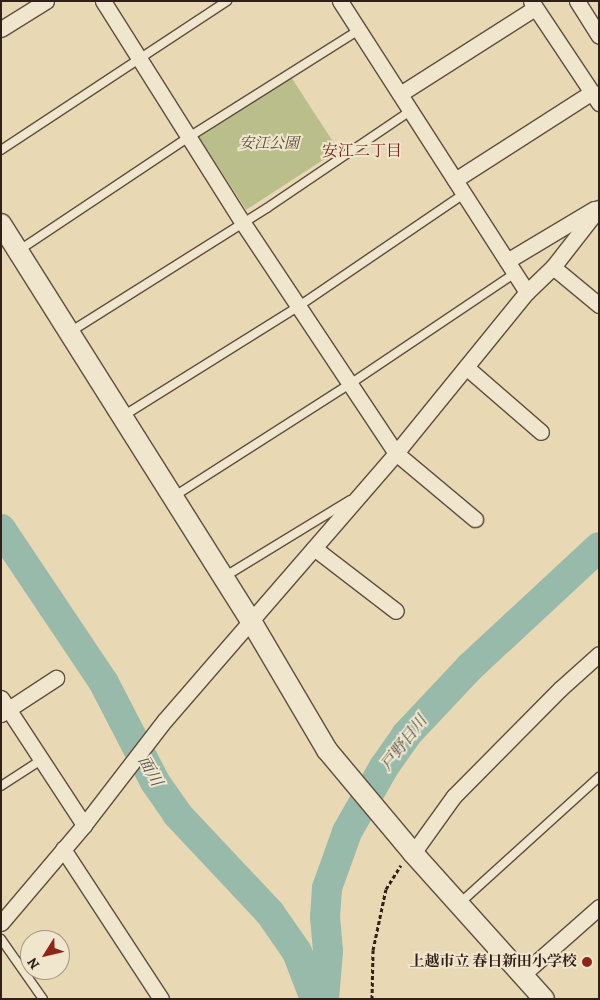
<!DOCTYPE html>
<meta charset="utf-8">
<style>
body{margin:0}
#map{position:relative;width:600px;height:1000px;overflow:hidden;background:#e8d8b3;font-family:Alegreya,"Noto Serif JP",serif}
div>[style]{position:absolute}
.green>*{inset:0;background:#babe8a;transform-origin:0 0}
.river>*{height:30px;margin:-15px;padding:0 15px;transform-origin:15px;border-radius:15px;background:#97baab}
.path>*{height:3px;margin-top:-1.5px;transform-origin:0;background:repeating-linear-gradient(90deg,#312018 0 4px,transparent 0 6.5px)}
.roads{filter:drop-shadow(1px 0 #5f4e3f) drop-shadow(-1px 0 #5f4e3f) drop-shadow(0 1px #5f4e3f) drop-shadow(0 -1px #5f4e3f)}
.service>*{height:8px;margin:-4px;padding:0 4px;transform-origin:4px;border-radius:4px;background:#f0e6ce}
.minor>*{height:15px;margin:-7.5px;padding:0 7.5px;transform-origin:7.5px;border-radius:7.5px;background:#f0e6ce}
.tertiary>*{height:20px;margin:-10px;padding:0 10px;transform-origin:10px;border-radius:10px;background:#f0e6ce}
.dots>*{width:14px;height:14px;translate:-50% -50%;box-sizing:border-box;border:2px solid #f0e6ce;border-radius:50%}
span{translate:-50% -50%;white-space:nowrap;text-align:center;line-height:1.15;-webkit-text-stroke:4px #f0e6ce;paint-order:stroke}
.park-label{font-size:15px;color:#534834;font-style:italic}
.poi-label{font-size:15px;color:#312018;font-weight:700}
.right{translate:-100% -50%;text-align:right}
.neighbourhood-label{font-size:16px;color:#7a1f14}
.water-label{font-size:16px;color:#504e44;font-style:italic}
.frame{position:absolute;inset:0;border:2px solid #312018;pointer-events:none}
.north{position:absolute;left:20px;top:930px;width:50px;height:50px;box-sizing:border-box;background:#f0e6ce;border:1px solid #a49785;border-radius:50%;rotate:234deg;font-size:14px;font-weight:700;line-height:20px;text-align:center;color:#312018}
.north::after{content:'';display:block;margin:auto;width:18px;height:22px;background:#8f2418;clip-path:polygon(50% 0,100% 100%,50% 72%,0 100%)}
</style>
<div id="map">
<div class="green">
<i style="left:291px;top:77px;width:87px;height:110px;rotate:57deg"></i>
</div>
<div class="river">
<i style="left:1px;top:529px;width:185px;rotate:56.2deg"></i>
<i style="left:104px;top:683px;width:111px;rotate:62.7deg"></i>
<i style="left:155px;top:782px;width:39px;rotate:55deg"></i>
<i style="left:177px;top:814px;width:136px;rotate:46.8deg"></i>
<i style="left:270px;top:913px;width:47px;rotate:55.3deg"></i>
<i style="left:297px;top:952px;width:50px;rotate:69deg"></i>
<i style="left:324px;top:999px;width:48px;rotate:-85.2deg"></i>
<i style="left:328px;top:951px;width:34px;rotate:-95deg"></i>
<i style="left:325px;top:917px;width:29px;rotate:-86deg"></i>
<i style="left:327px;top:888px;width:59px;rotate:-70.3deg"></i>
<i style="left:347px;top:832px;width:75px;rotate:-60.4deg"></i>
<i style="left:384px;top:767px;width:39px;rotate:-55deg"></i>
<i style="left:406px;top:735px;width:93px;rotate:-46.7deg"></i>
<i style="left:470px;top:667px;width:176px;rotate:-42.9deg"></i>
</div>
<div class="path">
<i style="left:372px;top:999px;width:49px;rotate:-88.8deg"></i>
<i style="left:373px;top:950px;width:62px;rotate:-78deg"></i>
<i style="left:386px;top:889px;width:28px;rotate:-58deg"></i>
</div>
<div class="roads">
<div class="service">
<i style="left:1px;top:150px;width:271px;rotate:-33.4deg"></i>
<i style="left:18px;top:251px;width:206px;rotate:-33.7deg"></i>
<i style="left:189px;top:137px;width:201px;rotate:-32.2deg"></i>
<i style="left:70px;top:332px;width:233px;rotate:-32.2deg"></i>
<i style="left:267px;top:208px;width:173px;rotate:-34.1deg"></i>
<i style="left:123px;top:416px;width:208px;rotate:-32deg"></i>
<i style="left:299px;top:306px;width:199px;rotate:-34.2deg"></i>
<i style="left:173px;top:497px;width:210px;rotate:-32.6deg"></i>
<i style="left:350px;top:384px;width:199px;rotate:-33.9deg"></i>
<i style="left:224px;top:577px;width:148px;rotate:-31.4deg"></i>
<i style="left:1px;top:786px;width:48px;rotate:-33deg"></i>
<i style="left:460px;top:903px;width:188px;rotate:-42.2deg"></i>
<i style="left:1px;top:939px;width:73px;rotate:55deg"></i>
</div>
<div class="minor">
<i style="left:103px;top:1px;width:262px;rotate:57.8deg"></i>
<i style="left:243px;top:223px;width:276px;rotate:56.4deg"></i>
<i style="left:396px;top:453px;width:103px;rotate:39.9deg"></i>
<i style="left:340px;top:1px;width:346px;rotate:57.3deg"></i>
<i style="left:531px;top:1px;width:123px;rotate:56.3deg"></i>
<i style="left:577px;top:1px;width:41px;rotate:57.8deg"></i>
<i style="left:1px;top:29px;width:53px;rotate:-31.9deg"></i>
<i style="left:400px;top:94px;width:160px;rotate:-32.5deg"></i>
<i style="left:455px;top:180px;width:163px;rotate:-32.7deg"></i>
<i style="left:507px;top:261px;width:101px;rotate:-30.9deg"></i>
<i style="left:553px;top:267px;width:60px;rotate:39.6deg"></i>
<i style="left:466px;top:367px;width:99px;rotate:40.9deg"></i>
<i style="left:314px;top:548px;width:103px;rotate:37.5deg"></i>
<i style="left:1px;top:698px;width:152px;rotate:56.8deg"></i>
<i style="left:1px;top:714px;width:66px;rotate:-33.2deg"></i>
<i style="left:63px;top:849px;width:179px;rotate:56.8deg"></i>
<i style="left:413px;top:853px;width:70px;rotate:-54.3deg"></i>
<i style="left:454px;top:796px;width:151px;rotate:-45.3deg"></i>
<i style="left:560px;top:689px;width:52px;rotate:-41.9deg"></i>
<i style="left:1px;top:923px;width:128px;rotate:-49.7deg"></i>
<i style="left:84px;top:825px;width:133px;rotate:-52.4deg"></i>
<i style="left:165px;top:720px;width:353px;rotate:-49.1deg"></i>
<i style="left:396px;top:453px;width:208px;rotate:-50.9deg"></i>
<i style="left:527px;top:292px;width:36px;rotate:-44deg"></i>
<i style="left:553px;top:267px;width:75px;rotate:-52.1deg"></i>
<i style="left:522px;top:975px;width:103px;rotate:-41.4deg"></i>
</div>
<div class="tertiary">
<i style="left:1px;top:224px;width:469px;rotate:57.8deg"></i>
<i style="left:251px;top:621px;width:150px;rotate:59.5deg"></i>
<i style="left:327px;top:750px;width:134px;rotate:50.1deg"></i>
<i style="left:413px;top:853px;width:196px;rotate:48.1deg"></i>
</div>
</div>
<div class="dots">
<i style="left:587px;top:962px;background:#8f2418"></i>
</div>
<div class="park-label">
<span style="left:269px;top:144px">安江公園</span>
</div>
<div class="poi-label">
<span class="right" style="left:577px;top:962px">上越市立 春日新田小学校</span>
</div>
<div class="neighbourhood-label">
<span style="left:362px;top:151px">安江二丁目</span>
</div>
<div class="water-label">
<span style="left:404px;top:743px;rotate:-52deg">戸野目川</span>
<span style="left:150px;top:771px;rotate:61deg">面川</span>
</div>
<div class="frame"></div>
<div class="north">N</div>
</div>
